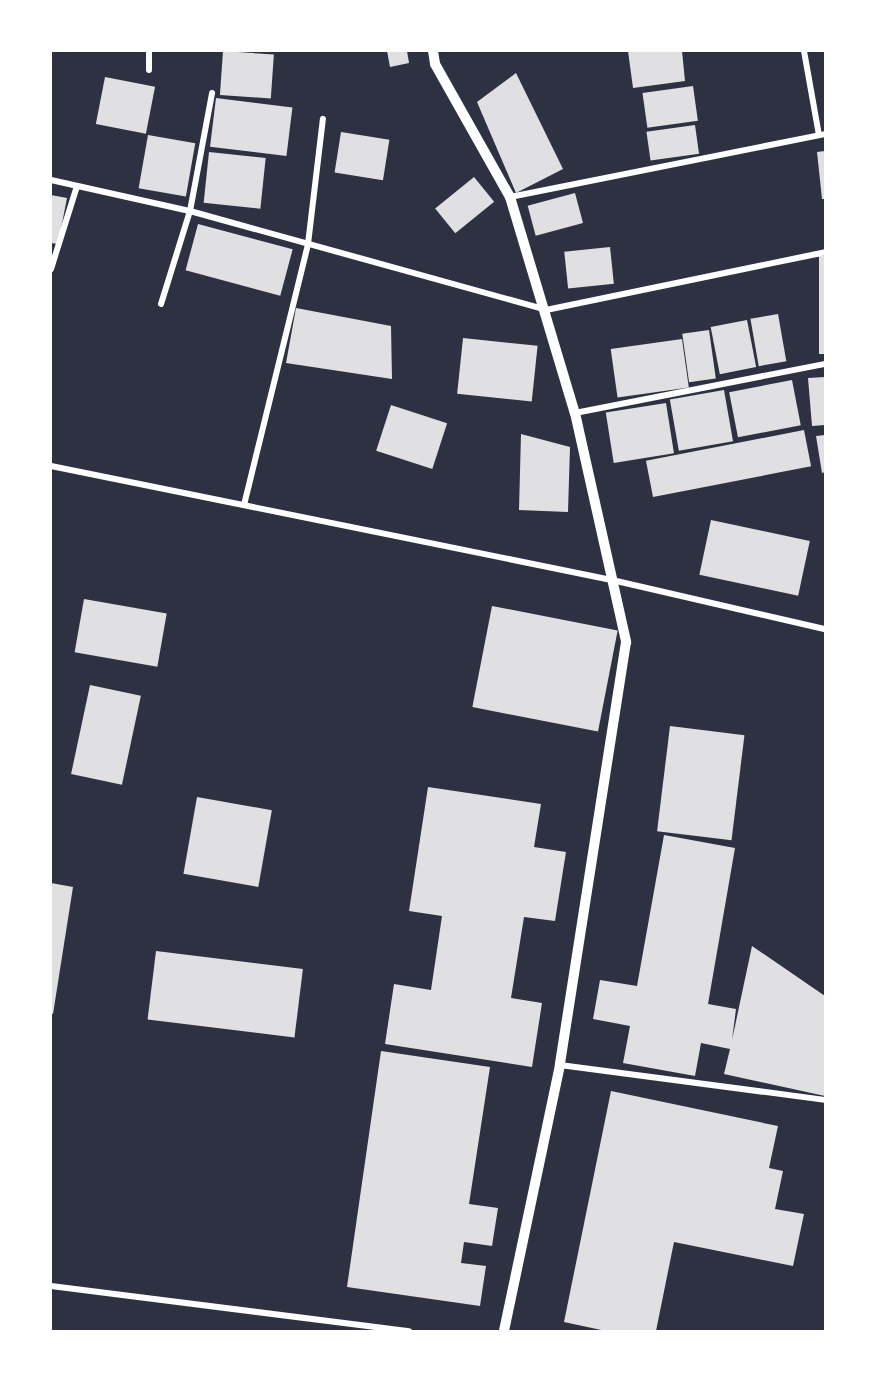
<!DOCTYPE html>
<style>
body{margin:0}
#map{position:relative;width:876px;height:1382px;overflow:hidden;background:#2d3142;font-family:"Fira Sans Condensed",sans-serif}
div>[style]{position:absolute}
.building>*{inset:0;background:#e0e0e3;transform-origin:0 0}
.minor>*{height:6px;margin:-3px;padding:0 3px;transform-origin:3px;border-radius:3px;background:#fff}
.tertiary>*{height:10px;margin:-5px;padding:0 5px;transform-origin:5px;border-radius:5px;background:#fff}
span{translate:-50% -50%;white-space:nowrap;text-align:center;line-height:1.15;-webkit-text-stroke:4.5px #fff;paint-order:stroke}
.frame{position:absolute;inset:0;border:52px solid #fff;pointer-events:none}
</style>
<div id="map">
<div class="building">
<i style="left:223px;top:51px;width:51px;height:44px;rotate:4deg"></i>
<i style="clip-path:polygon(387px 51px,407px 51px,409px 63px,390px 67px)"></i>
<i style="clip-path:polygon(628px 51px,682px 51px,685px 81px,633px 88px)"></i>
<i style="clip-path:polygon(516px 73px,563px 169px,516px 193px,477px 102px)"></i>
<i style="left:105px;top:77px;width:51px;height:48px;rotate:11deg"></i>
<i style="left:693px;top:86px;width:35px;height:51px;rotate:82deg"></i>
<i style="left:216px;top:98px;width:77px;height:49px;rotate:7deg"></i>
<i style="left:695px;top:125px;width:29px;height:49px;rotate:82deg"></i>
<i style="left:341px;top:132px;width:49px;height:41px;rotate:9deg"></i>
<i style="left:148px;top:135px;width:48px;height:54px;rotate:10deg"></i>
<i style="clip-path:polygon(825px 151px,825px 199px,822px 199px,817px 152px)"></i>
<i style="left:209px;top:152px;width:57px;height:51px;rotate:6deg"></i>
<i style="left:474px;top:177px;width:32px;height:50px;rotate:51deg"></i>
<i style="left:575px;top:193px;width:31px;height:49px;rotate:75deg"></i>
<i style="clip-path:polygon(51px 195px,67px 198px,58px 244px,51px 243px)"></i>
<i style="left:198px;top:224px;width:98px;height:48px;rotate:15deg"></i>
<i style="left:610px;top:247px;width:37px;height:46px;rotate:84deg"></i>
<i style="left:825px;top:256px;width:98px;height:6px;rotate:90deg"></i>
<i style="clip-path:polygon(296px 308px,391px 326px,392px 379px,286px 363px)"></i>
<i style="left:778px;top:314px;width:48px;height:28px;rotate:80deg"></i>
<i style="left:747px;top:320px;width:48px;height:37px;rotate:79deg"></i>
<i style="left:709px;top:330px;width:49px;height:27px;rotate:82deg"></i>
<i style="left:463px;top:338px;width:75px;height:56px;rotate:6deg"></i>
<i style="left:682px;top:339px;width:49px;height:72px;rotate:82deg"></i>
<i style="clip-path:polygon(825px 377px,825px 425px,812px 426px,808px 378px)"></i>
<i style="left:792px;top:380px;width:46px;height:64px;rotate:79deg"></i>
<i style="left:724px;top:390px;width:52px;height:55px;rotate:80deg"></i>
<i style="left:666px;top:403px;width:51px;height:61px;rotate:81deg"></i>
<i style="left:391px;top:405px;width:59px;height:48px;rotate:18deg"></i>
<i style="left:804px;top:430px;width:37px;height:161px;rotate:79deg"></i>
<i style="clip-path:polygon(521px 434px,570px 447px,568px 512px,519px 510px)"></i>
<i style="clip-path:polygon(825px 435px,825px 472px,822px 473px,816px 436px)"></i>
<i style="left:711px;top:520px;width:101px;height:56px;rotate:12deg"></i>
<i style="left:84px;top:599px;width:84px;height:54px;rotate:10deg"></i>
<i style="left:492px;top:606px;width:128px;height:103px;rotate:11deg"></i>
<i style="left:90px;top:685px;width:52px;height:91px;rotate:12deg"></i>
<i style="left:670px;top:726px;width:75px;height:106px;rotate:7deg"></i>
<i style="clip-path:polygon(428px 787px,541px 804px,534px 847px,566px 852px,555px 921px,524px 917px,511px 998px,542px 1003px,532px 1067px,385px 1044px,394px 984px,431px 990px,442px 916px,409px 911px)"></i>
<i style="left:197px;top:797px;width:76px;height:78px;rotate:10deg"></i>
<i style="clip-path:polygon(664px 835px,735px 848px,708px 1004px,736px 1009px,732px 1040px,752px 946px,825px 996px,825px 1096px,724px 1074px,730px 1049px,701px 1043px,695px 1076px,623px 1063px,630px 1026px,593px 1019px,600px 980px,637px 986px)"></i>
<i style="clip-path:polygon(51px 883px,73px 887px,53px 1014px,51px 1013px)"></i>
<i style="left:156px;top:951px;width:148px;height:69px;rotate:7deg"></i>
<i style="clip-path:polygon(381px 1051px,490px 1067px,469px 1204px,498px 1208px,492px 1246px,464px 1242px,461px 1263px,486px 1266px,480px 1306px,347px 1287px)"></i>
<i style="clip-path:polygon(611px 1091px,778px 1126px,769px 1168px,783px 1171px,775px 1209px,804px 1214px,793px 1266px,674px 1242px,656px 1331px,606px 1331px,564px 1322px)"></i>
</div>
<div class="minor">
<i style="left:804px;top:51px;width:85px;rotate:79.9deg"></i>
<i style="left:149px;top:70px;width:19px;rotate:-90deg"></i>
<i style="left:51px;top:180px;width:142px;rotate:12.6deg"></i>
<i style="left:190px;top:211px;width:370px;rotate:15.5deg"></i>
<i style="left:546px;top:310px;width:285px;rotate:-11.7deg"></i>
<i style="left:510px;top:197px;width:321px;rotate:-11.3deg"></i>
<i style="left:51px;top:269px;width:87px;rotate:-72.6deg"></i>
<i style="left:161px;top:304px;width:97px;rotate:-72.7deg"></i>
<i style="left:190px;top:211px;width:120px;rotate:-79.4deg"></i>
<i style="left:575px;top:413px;width:255px;rotate:-11.1deg"></i>
<i style="left:51px;top:466px;width:572px;rotate:11.49deg"></i>
<i style="left:612px;top:580px;width:219px;rotate:13deg"></i>
<i style="left:244px;top:505px;width:269px;rotate:-76.2deg"></i>
<i style="left:308px;top:244px;width:126px;rotate:-83.2deg"></i>
<i style="left:560px;top:1065px;width:267px;rotate:7.5deg"></i>
<i style="left:51px;top:1286px;width:361px;rotate:7.2deg"></i>
</div>
<div class="tertiary">
<i style="left:433px;top:51px;width:13px;rotate:81deg"></i>
<i style="left:435px;top:64px;width:153px;rotate:60.6deg"></i>
<i style="left:510px;top:197px;width:226px;rotate:73.3deg"></i>
<i style="left:575px;top:413px;width:235px;rotate:77.4deg"></i>
<i style="left:626px;top:642px;width:428px;rotate:98.9deg"></i>
<i style="left:560px;top:1065px;width:272px;rotate:101.9deg"></i>
</div>
<div class="frame"></div>
</div>
